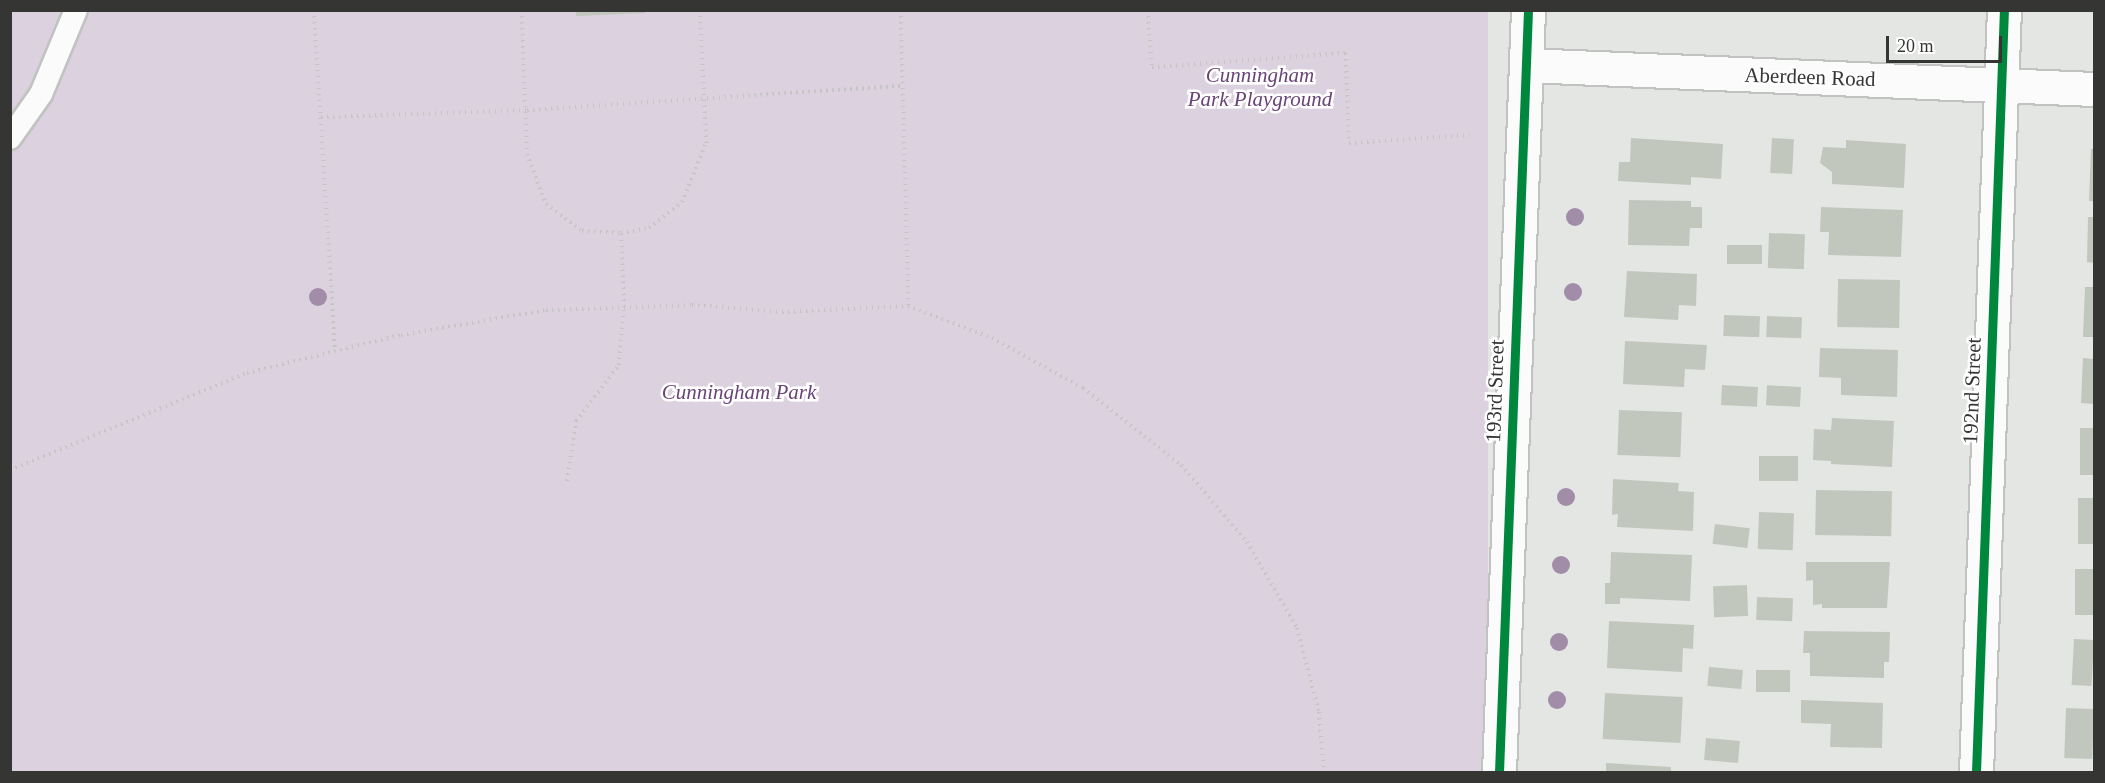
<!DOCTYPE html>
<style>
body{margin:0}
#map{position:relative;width:2105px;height:783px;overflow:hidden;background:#e4e6e3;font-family:Georgia,serif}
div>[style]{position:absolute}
.green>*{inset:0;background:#dcd1df;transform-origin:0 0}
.building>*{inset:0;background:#c2c7be;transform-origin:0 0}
.path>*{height:4px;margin-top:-2px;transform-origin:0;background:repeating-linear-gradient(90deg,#c5c6c4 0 1.5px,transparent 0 6px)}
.roads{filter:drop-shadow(2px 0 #c1c3c1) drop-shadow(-2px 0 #c1c3c1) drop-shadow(0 2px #c1c3c1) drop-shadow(0 -2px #c1c3c1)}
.lane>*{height:22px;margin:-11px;padding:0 11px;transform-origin:11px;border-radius:11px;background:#fbfbfb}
.street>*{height:33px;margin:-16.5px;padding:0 16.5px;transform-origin:16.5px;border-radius:16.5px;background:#fbfbfb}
.cycleway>*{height:9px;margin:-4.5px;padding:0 4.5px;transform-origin:4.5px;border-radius:4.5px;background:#00873e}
.trees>*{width:18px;height:18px;margin:-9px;border-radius:50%;background:#a18da8}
span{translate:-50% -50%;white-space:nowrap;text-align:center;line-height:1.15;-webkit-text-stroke:5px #fff;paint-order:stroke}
.park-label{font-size:21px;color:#6a4477;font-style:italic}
.street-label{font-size:21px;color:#353634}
.frame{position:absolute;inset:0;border:12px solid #353634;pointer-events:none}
.scale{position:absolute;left:1886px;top:36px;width:116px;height:27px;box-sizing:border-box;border:3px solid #353634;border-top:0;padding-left:8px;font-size:18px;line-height:21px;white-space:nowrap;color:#353634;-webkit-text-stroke:4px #fff;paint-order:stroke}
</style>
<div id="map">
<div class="green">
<i style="left:10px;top:11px;width:1478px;height:761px"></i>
</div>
<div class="building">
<i style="clip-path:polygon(576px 10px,645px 10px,645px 13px,576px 16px)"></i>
<i style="clip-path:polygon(1631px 138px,1723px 144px,1721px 179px,1691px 177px,1691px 185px,1618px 181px,1619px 162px,1630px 162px)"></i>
<i style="left:1772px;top:138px;width:22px;height:35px;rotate:3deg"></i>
<i style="clip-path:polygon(1846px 140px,1906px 144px,1904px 188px,1832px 184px,1832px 172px,1820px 163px,1823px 147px,1846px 148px)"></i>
<i style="clip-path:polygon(2091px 149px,2094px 149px,2094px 201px,2089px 201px)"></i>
<i style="clip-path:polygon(1629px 200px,1691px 201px,1691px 207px,1702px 207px,1702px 228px,1690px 228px,1689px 246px,1628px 245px)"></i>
<i style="clip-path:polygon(1821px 207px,1903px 210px,1901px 257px,1828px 255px,1829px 232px,1820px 232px)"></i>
<i style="clip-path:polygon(2088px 217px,2094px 217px,2094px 263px,2087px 262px)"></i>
<i style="left:1769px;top:233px;width:36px;height:35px;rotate:2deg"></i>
<i style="left:1727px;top:245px;width:35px;height:19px"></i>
<i style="clip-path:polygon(1627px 271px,1697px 274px,1696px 306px,1679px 305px,1678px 320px,1624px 317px)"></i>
<i style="left:1838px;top:279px;width:62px;height:48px;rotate:1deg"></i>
<i style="clip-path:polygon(2085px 287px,2094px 287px,2094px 337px,2083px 337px)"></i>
<i style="left:1724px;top:315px;width:36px;height:21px;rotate:2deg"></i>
<i style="left:1767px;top:316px;width:35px;height:21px;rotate:2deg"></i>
<i style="clip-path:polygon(1625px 341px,1707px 345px,1705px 370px,1685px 369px,1684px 387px,1623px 384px)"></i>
<i style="clip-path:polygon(1820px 348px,1898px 350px,1897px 397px,1841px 395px,1841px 378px,1819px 377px)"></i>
<i style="clip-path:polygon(2083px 358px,2094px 359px,2094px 404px,2081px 403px)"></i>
<i style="left:1722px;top:385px;width:36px;height:20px;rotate:3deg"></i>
<i style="left:1801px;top:387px;width:20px;height:34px;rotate:93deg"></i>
<i style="left:1619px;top:410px;width:63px;height:45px;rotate:2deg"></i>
<i style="clip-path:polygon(1832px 418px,1894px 421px,1892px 467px,1831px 464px,1831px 461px,1813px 460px,1814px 429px,1831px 430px)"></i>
<i style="left:2080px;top:428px;width:14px;height:47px"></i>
<i style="left:1759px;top:456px;width:39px;height:25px"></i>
<i style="clip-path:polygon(1613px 479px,1679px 483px,1678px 491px,1694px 492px,1693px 531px,1617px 527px,1618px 514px,1612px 515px)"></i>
<i style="left:1816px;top:490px;width:76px;height:45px;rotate:1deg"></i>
<i style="left:2078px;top:498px;width:16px;height:46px"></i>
<i style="left:1759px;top:512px;width:35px;height:37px;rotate:2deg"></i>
<i style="left:1715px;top:524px;width:35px;height:20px;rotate:7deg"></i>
<i style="clip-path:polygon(1611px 552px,1692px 555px,1690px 601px,1620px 598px,1620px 604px,1605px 604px,1605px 583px,1610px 583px)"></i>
<i style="clip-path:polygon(1806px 562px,1890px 562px,1887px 608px,1822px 608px,1822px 604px,1813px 605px,1813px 580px,1806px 581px)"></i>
<i style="left:2075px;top:569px;width:19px;height:46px"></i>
<i style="left:1747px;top:585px;width:31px;height:34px;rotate:88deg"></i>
<i style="left:1757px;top:597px;width:36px;height:23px;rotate:2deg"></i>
<i style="clip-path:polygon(1609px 621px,1694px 625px,1693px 649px,1683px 648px,1682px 672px,1607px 668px)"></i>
<i style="clip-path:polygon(1804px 631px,1890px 632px,1889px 662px,1884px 662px,1884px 678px,1810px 676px,1810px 653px,1803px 653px)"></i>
<i style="left:2074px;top:639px;width:20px;height:46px;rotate:3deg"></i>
<i style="left:1709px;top:667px;width:34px;height:19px;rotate:5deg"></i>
<i style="left:1756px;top:670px;width:34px;height:22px"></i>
<i style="left:1605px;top:693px;width:78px;height:46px;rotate:3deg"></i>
<i style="clip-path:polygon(1801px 700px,1883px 703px,1882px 748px,1830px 747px,1831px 724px,1801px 723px)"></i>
<i style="left:2066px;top:708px;width:28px;height:50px;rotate:2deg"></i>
<i style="left:1706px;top:738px;width:34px;height:22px;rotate:5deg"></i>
<i style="clip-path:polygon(1606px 763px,1671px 767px,1671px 772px,1606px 772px)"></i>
</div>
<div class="path">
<i style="left:314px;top:10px;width:342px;rotate:86.5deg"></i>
<i style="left:522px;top:10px;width:144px;rotate:88deg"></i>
<i style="left:527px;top:154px;width:53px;rotate:69.2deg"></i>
<i style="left:546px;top:204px;width:45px;rotate:36.9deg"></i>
<i style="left:582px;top:231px;width:39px;rotate:3deg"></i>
<i style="left:621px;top:233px;width:28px;rotate:-10deg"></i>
<i style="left:649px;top:228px;width:42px;rotate:-38.2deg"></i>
<i style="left:682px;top:202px;width:64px;rotate:-67.9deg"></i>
<i style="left:706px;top:143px;width:133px;rotate:-92.6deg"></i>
<i style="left:901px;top:10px;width:296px;rotate:88.6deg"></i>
<i style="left:1148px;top:10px;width:57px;rotate:86deg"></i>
<i style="left:1152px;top:67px;width:195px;rotate:-4.1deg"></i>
<i style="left:1346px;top:53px;width:90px;rotate:88.1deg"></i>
<i style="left:1349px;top:143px;width:121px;rotate:-3.8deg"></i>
<i style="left:321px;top:117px;width:206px;rotate:-1.9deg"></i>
<i style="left:527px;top:110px;width:377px;rotate:-3.7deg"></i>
<i style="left:10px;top:470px;width:256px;rotate:-22.3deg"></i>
<i style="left:247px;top:373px;width:159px;rotate:-13.9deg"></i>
<i style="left:401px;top:335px;width:147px;rotate:-9.8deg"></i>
<i style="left:546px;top:310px;width:146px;rotate:-2deg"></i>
<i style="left:692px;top:305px;width:90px;rotate:4.4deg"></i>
<i style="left:782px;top:312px;width:126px;rotate:-2.7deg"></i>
<i style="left:908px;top:306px;width:90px;rotate:20.9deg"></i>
<i style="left:992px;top:338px;width:104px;rotate:28.8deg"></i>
<i style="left:1083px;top:388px;width:125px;rotate:38.2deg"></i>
<i style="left:1181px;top:465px;width:101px;rotate:49.4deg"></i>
<i style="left:1247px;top:542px;width:99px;rotate:59.8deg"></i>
<i style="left:1297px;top:628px;width:87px;rotate:75.3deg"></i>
<i style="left:1319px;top:712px;width:60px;rotate:85.2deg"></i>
<i style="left:567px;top:481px;width:61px;rotate:-81.5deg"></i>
<i style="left:576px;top:421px;width:71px;rotate:-52.5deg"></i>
<i style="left:619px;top:365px;width:58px;rotate:-85.1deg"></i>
<i style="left:624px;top:307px;width:74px;rotate:-92.3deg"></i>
</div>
<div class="roads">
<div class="lane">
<i style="left:10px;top:138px;width:54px;rotate:-54.8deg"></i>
<i style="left:41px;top:94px;width:91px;rotate:-67.4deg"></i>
</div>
<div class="street">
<i style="left:1526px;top:65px;width:569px;rotate:2.42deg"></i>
<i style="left:1499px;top:772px;width:763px;rotate:-87.82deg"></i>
<i style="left:1976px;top:772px;width:763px;rotate:-87.9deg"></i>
</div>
</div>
<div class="cycleway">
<i style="left:1499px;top:772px;width:763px;rotate:-87.82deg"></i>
<i style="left:1976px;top:772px;width:763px;rotate:-87.9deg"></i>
</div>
<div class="trees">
<i style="left:1575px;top:217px"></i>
<i style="left:1573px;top:292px"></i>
<i style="left:318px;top:297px"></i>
<i style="left:1566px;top:497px"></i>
<i style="left:1561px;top:565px"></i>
<i style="left:1559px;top:642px"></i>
<i style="left:1557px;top:700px"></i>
</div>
<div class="park-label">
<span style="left:1260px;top:87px">Cunningham<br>Park Playground</span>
<span style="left:739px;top:392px">Cunningham Park</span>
</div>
<div class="street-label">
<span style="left:1810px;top:77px;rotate:2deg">Aberdeen Road</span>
<span style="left:1495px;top:391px;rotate:-88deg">193rd Street</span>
<span style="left:1972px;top:391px;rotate:-88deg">192nd Street</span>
</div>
<div class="frame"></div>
<div class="scale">20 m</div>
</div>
